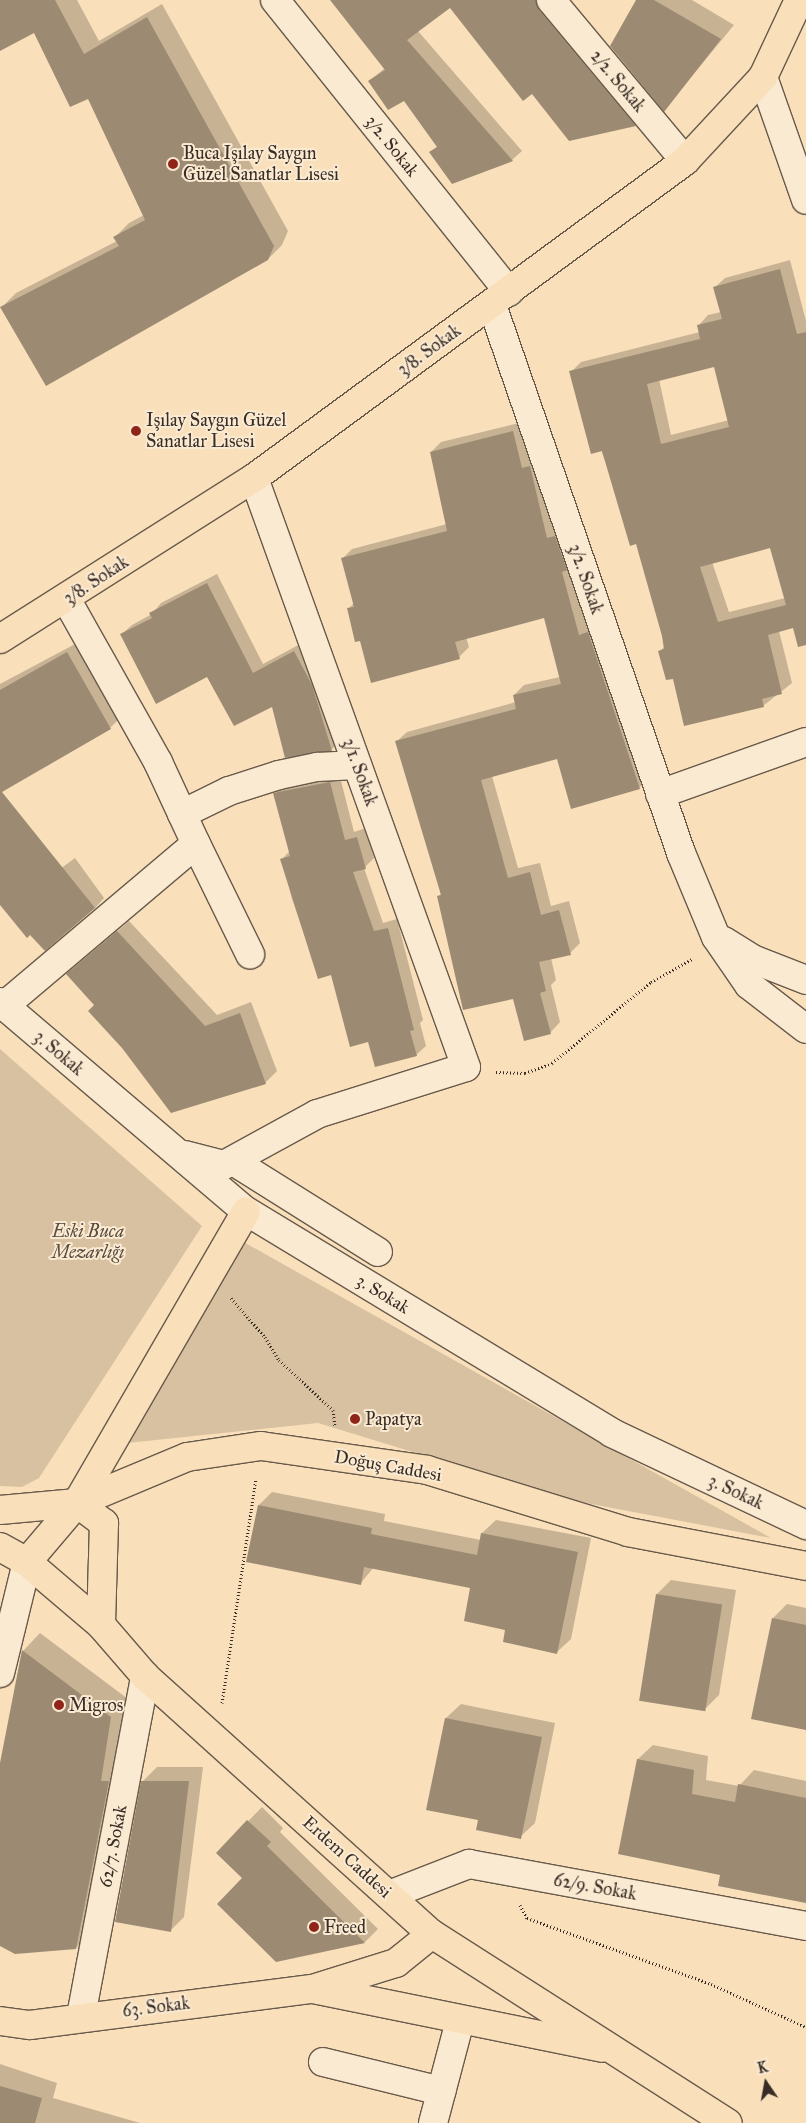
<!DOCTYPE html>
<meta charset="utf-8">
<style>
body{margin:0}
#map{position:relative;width:806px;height:2123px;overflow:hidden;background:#f9dfba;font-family:"IM FELL Great Primer",serif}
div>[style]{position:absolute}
.green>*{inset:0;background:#d8c1a1}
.shadow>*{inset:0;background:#0003}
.building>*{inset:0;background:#9c8a73;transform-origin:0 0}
.path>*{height:3px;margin-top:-1.5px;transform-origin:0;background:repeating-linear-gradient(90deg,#382d26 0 1px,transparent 0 3.5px)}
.roads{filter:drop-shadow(1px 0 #685a4b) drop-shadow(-1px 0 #685a4b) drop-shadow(0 1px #685a4b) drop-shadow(0 -1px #685a4b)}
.minor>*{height:28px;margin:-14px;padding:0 14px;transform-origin:14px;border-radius:14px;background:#fbead2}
.major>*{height:28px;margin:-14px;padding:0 14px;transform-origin:14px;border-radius:14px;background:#f9dfba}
.dots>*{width:14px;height:14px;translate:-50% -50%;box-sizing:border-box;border:2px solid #fbead2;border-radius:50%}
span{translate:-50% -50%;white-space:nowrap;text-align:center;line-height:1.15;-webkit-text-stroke:4px #fbead2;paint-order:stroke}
.street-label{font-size:18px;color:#382d26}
.poi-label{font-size:18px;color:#382d26}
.left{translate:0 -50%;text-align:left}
.park-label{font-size:18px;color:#584b3f;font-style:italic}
.north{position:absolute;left:741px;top:2058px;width:50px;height:50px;-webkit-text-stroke:4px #fbead2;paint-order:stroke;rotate:348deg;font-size:14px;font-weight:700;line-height:20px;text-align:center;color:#382d26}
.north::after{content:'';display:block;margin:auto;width:18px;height:22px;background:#382d26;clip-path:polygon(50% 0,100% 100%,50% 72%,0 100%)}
</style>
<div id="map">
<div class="green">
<i style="clip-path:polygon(0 1049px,202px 1226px,39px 1478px,22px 1487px,0 1486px)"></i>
<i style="clip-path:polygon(240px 1240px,771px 1538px,570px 1500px,318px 1423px,127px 1443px)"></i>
</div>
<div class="shadow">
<i style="clip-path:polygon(0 0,77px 0,99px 41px,162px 4px,288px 231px,282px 245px,268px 259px,2px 307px,16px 293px,117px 241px,115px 237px,129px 223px,144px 215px,89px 98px,34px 31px,0 44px)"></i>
<i style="clip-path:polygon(331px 0,549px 0,645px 115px,635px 125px,533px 92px,450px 6px,418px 31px,522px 151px,512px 160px,431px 153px,438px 146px,405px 99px,369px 81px,385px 68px)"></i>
<i style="clip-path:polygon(637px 0,692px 0,734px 25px,664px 110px)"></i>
<i style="clip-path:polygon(evenodd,790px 260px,806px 321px,806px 623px,779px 631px,792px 683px,763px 706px,673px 677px,659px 652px,665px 646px,663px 636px,637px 543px,571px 372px,581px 362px,700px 332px,698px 326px,708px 315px,721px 312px,714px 288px,725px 278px,790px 260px,715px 365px,729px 420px,671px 435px,659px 379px,715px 365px,790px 260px,771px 547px,785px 598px,729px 612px,712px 562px,771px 547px)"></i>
<i style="clip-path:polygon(523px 422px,649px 778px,639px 788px,557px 758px,492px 776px,518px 868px,540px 863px,551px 906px,569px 901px,580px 943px,570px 953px,551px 958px,556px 980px,551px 985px,560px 1022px,550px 1033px,514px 997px,439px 896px,442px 893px,396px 742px,407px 732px,516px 702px,514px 695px,524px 685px,560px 677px,545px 617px,466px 637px,469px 647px,459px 657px,361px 639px,349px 608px,354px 603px,342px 559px,352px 549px,447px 524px,431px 452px,441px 442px)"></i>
<i style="clip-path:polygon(217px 574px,263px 664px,304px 642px,341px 740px,332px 749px,286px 756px,273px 705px,122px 634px,132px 625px,152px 614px,161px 603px)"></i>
<i style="clip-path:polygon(77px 643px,120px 718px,110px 728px,0 774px,0 684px)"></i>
<i style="clip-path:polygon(339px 773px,354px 832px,366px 828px,374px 858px,364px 868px,383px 923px,397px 919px,423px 1020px,420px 1023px,426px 1046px,416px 1055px,369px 1041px,331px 973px,319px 977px,292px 899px,282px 859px,290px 851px,275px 794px,284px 784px)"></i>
<i style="clip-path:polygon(0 810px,56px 872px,75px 858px,104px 898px,95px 908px,0 903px)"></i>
<i style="clip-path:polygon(129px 921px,217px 1015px,251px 1002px,277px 1071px,265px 1083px,68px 974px)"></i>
<i style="clip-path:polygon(272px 1492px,385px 1514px,384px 1521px,481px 1540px,482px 1533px,496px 1520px,591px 1538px,571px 1639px,557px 1652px,507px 1629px,472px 1587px,374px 1567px,360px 1584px,259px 1505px)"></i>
<i style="clip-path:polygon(671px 1580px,736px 1590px,719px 1695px,705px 1709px,657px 1594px)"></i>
<i style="clip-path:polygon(787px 1604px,806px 1608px,806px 1728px,773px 1618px)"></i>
<i style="clip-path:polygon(40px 1633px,128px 1699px,94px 1930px,76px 1948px,0 1944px,0 1771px,23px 1651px)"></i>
<i style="clip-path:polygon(461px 1704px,555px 1723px,535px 1823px,520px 1837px,479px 1819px,428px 1809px,446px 1718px)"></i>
<i style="clip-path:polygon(653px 1745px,708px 1756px,706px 1780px,739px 1786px,754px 1770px,806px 1781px,806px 1902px,722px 1874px,619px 1853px,638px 1759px)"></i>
<i style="clip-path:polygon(157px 1767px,203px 1767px,184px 1917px,170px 1931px,142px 1782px)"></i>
<i style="clip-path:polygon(262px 1807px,283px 1828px,280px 1832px,378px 1929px,365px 1942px,277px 1961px,244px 1878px,217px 1853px)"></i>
<i style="clip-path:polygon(0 2064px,57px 2083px,53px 2098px,140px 2123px,0 2123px)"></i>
</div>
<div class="building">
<i style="clip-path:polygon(0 0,55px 0,84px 54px,147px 17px,274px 246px,268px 260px,46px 386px,0 307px,119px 246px,113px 237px,145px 220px,88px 99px,70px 107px,34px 33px,0 51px)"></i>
<i style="clip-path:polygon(330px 0,536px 0,539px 10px,636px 126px,569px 141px,532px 94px,523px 101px,450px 8px,407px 40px,513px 161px,452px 184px,429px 152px,437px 147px,404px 101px,388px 110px,368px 81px,385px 70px)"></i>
<i style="clip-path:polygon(636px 0,654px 0,721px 39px,664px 112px,610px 46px)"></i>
<i style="clip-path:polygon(evenodd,780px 269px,797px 334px,806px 332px,806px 645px,798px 647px,793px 628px,768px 635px,782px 694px,762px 699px,764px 707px,684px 726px,673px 679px,666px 680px,658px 651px,664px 649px,662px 636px,636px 544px,630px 546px,602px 451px,591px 454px,569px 371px,700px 339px,697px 325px,722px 319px,713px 287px,780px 269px,714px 367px,729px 427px,661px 444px,647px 384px,714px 367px,780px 269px,770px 548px,786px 605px,718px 622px,700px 567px,770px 548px)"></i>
<i style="clip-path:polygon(513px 431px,522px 468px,530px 466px,547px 538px,555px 536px,567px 570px,562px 572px,579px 635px,588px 632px,640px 789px,571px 809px,557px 759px,481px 780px,508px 878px,530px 872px,541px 915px,559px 910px,571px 955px,539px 962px,546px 991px,540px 993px,551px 1034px,524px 1041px,513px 999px,463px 1010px,437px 896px,441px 895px,395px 741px,516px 709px,513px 695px,561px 684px,544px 618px,455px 642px,460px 659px,371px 683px,360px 641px,355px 642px,347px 608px,354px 607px,341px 558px,447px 531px,430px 452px)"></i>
<i style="clip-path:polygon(207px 583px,253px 673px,294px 651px,312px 685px,332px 751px,285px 758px,272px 707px,234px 726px,207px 677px,156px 704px,120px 634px,152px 618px,149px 613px)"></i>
<i style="clip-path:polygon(67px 652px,111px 729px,2px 792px,95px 908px,45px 951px,30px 935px,27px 938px,0 905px,0 690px)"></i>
<i style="clip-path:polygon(330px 782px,345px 840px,357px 837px,366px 869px,353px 872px,374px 931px,388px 928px,414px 1030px,410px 1031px,417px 1056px,375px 1067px,368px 1042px,350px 1047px,331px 975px,318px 979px,280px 859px,290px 856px,273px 793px)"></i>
<i style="clip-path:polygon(117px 931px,205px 1026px,240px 1013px,266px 1084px,171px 1113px,122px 1048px,88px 1011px,94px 1005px,66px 974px)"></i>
<i style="clip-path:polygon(258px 1505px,372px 1528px,371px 1534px,477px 1555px,481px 1533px,578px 1552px,557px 1654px,503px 1642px,505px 1630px,464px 1621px,470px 1588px,364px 1567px,361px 1585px,246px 1562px)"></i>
<i style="left:656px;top:1594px;width:67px;height:108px;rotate:9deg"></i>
<i style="clip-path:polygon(772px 1618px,806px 1625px,806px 1730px,751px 1719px)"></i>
<i style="clip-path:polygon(22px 1650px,111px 1717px,101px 1781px,109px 1781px,76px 1949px,15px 1954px,0 1946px,0 1763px)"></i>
<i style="clip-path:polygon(445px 1718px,542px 1737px,521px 1839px,476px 1830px,478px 1820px,426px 1810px)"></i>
<i style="clip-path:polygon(637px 1759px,694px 1770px,692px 1794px,735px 1802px,738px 1784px,806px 1798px,806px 1903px,718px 1886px,720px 1875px,618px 1854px)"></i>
<i style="clip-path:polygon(141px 1781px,189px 1781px,171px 1932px,115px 1922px)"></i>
<i style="clip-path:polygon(247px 1820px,271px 1842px,267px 1846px,365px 1943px,276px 1962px,217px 1904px,242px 1878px,216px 1853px)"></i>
<i style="clip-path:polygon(0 2086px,42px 2098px,35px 2123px,0 2123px)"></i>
</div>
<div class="path">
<i style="left:496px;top:1072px;width:29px;rotate:2deg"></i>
<i style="left:525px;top:1073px;width:29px;rotate:-20deg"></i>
<i style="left:552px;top:1063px;width:128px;rotate:-39.3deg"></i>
<i style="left:651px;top:982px;width:47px;rotate:-29.3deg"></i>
<i style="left:231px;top:1298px;width:52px;rotate:48.9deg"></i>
<i style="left:265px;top:1337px;width:27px;rotate:59deg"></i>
<i style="left:279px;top:1360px;width:74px;rotate:42.8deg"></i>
<i style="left:333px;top:1410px;width:16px;rotate:83deg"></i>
<i style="left:222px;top:1703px;width:227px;rotate:-81.4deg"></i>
<i style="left:520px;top:1905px;width:15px;rotate:62deg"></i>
<i style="left:527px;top:1918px;width:195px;rotate:19.7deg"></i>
<i style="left:711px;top:1984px;width:104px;rotate:24.4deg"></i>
</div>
<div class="roads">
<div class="minor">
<i style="left:275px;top:0;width:374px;rotate:51.3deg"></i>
<i style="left:551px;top:0;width:209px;rotate:50.2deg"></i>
<i style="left:763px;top:77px;width:130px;rotate:70.7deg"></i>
<i style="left:492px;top:305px;width:580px;rotate:70.97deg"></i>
<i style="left:681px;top:853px;width:91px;rotate:67.4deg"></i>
<i style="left:716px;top:937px;width:58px;rotate:55.5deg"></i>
<i style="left:749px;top:985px;width:72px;rotate:37.7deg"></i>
<i style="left:660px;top:794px;width:155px;rotate:-19.6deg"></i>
<i style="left:182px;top:814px;width:52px;rotate:-26.1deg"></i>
<i style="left:229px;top:791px;width:52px;rotate:-17.7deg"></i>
<i style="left:279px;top:775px;width:39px;rotate:-12deg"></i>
<i style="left:317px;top:767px;width:40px;rotate:-2.9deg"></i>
<i style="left:196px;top:844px;width:123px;rotate:63.9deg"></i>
<i style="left:724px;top:941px;width:36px;rotate:32deg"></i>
<i style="left:755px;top:960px;width:55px;rotate:21.4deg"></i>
<i style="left:0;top:1002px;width:323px;rotate:40.4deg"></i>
<i style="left:246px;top:1211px;width:428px;rotate:31.2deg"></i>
<i style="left:612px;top:1433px;width:215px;rotate:25.4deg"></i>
<i style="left:4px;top:1006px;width:251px;rotate:-40.2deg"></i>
<i style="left:196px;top:844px;width:90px;rotate:-114.9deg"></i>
<i style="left:158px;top:762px;width:187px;rotate:-119.4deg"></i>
<i style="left:185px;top:1155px;width:40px;rotate:14.4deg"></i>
<i style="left:224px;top:1165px;width:106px;rotate:-28.7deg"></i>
<i style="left:317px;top:1114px;width:156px;rotate:-17.5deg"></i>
<i style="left:466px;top:1067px;width:626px;rotate:-109.8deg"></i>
<i style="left:233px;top:1161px;width:171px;rotate:32.1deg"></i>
<i style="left:0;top:1673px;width:114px;rotate:-76.3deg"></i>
<i style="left:389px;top:1895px;width:86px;rotate:-21.2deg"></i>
<i style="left:469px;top:1864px;width:343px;rotate:10.4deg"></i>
<i style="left:81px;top:2016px;width:346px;rotate:-79.3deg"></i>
<i style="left:323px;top:2062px;width:122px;rotate:13.8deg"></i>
<i style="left:433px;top:2123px;width:106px;rotate:-75.2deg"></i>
</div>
<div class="major">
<i style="left:0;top:639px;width:301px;rotate:-32.4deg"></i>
<i style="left:254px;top:478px;width:535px;rotate:-36.33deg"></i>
<i style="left:685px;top:161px;width:115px;rotate:-47.1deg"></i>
<i style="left:763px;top:77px;width:85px;rotate:-64.9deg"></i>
<i style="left:77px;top:1503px;width:34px;rotate:37deg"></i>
<i style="left:104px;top:1523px;width:102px;rotate:91.7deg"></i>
<i style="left:0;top:1510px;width:77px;rotate:-5.2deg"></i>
<i style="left:77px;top:1503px;width:119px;rotate:-22.7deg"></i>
<i style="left:187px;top:1457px;width:75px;rotate:-8.5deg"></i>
<i style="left:261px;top:1446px;width:168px;rotate:8.2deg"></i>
<i style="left:427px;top:1470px;width:210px;rotate:17.1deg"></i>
<i style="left:628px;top:1532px;width:181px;rotate:10.8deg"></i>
<i style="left:0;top:1547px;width:31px;rotate:29deg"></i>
<i style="left:27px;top:1562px;width:97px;rotate:40.4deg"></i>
<i style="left:101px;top:1625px;width:67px;rotate:49.2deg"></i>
<i style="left:145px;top:1676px;width:386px;rotate:42deg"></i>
<i style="left:432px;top:1934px;width:351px;rotate:32.6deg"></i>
<i style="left:27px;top:1562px;width:77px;rotate:-49.7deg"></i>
<i style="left:77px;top:1503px;width:337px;rotate:-59.9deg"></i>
<i style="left:313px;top:1989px;width:295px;rotate:11.5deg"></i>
<i style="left:0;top:2021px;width:30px;rotate:8deg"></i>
<i style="left:30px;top:2025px;width:284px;rotate:-7.3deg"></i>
<i style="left:312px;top:1989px;width:88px;rotate:-17.2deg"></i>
<i style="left:396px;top:1963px;width:46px;rotate:-38.9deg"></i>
</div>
</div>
<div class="dots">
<i style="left:173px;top:164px;background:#8f2418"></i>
<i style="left:136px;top:431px;background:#8f2418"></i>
<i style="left:355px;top:1419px;background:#8f2418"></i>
<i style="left:59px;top:1705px;background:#8f2418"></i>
<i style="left:314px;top:1927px;background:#8f2418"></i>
</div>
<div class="street-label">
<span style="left:618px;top:81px;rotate:50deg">2/2. Sokak</span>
<span style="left:392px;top:146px;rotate:51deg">3/2. Sokak</span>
<span style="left:429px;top:350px;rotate:-36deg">3/8. Sokak</span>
<span style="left:586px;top:579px;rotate:71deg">3/2. Sokak</span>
<span style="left:96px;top:580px;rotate:-33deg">3/8. Sokak</span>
<span style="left:360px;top:772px;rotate:70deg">3/1. Sokak</span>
<span style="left:59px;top:1053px;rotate:40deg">3. Sokak</span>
<span style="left:383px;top:1294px;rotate:31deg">3. Sokak</span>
<span style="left:388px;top:1466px;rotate:10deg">Doğuş Caddesi</span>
<span style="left:736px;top:1492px;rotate:25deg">3. Sokak</span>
<span style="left:113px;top:1846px;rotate:-79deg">62/7. Sokak</span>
<span style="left:347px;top:1857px;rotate:42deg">Erdem Caddesi</span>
<span style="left:595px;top:1887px;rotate:10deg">62/9. Sokak</span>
<span style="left:156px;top:2007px;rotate:-7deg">63. Sokak</span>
</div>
<div class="poi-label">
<span class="left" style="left:183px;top:164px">Buca Işılay Saygın<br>Güzel Sanatlar Lisesi</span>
<span class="left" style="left:146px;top:431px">Işılay Saygın Güzel<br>Sanatlar Lisesi</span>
<span class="left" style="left:365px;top:1419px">Papatya</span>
<span class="left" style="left:69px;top:1705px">Migros</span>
<span class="left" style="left:324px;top:1927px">Freed</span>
</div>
<div class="park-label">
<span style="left:88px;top:1242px">Eski Buca<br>Mezarlığı</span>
</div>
<div class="north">K</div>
</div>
